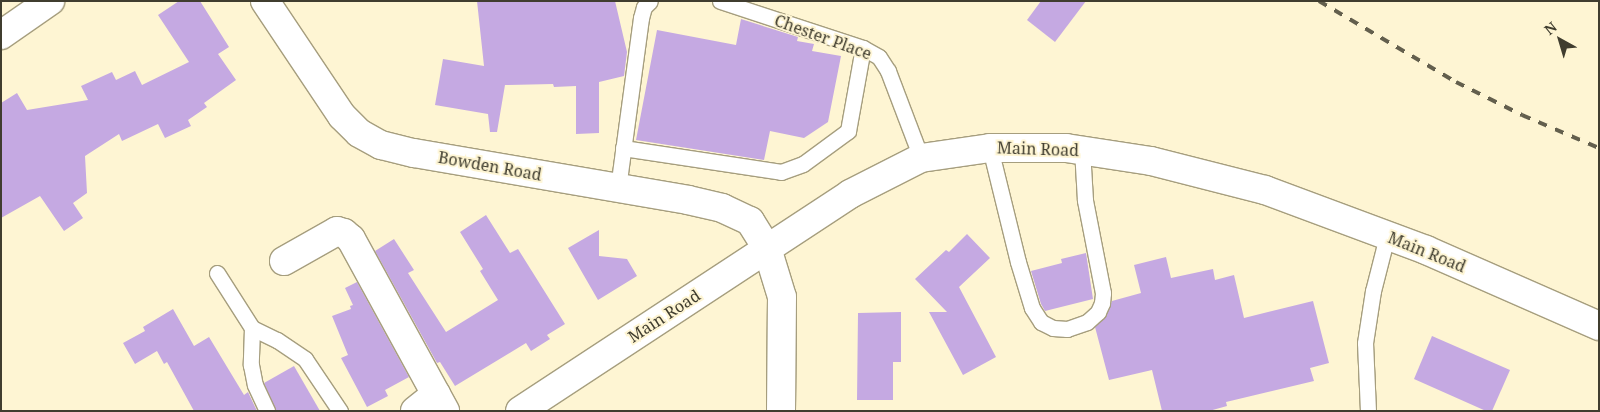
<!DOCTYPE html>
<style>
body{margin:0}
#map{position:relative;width:1600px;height:412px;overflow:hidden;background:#fef5d3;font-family:"Noto Serif",serif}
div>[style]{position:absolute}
.building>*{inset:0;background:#c5a9e2}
.roads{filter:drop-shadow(1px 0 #a69e7e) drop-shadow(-1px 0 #a69e7e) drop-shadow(0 1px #a69e7e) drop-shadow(0 -1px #a69e7e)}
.lane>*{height:15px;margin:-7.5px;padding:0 7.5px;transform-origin:7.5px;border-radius:7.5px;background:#fff}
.street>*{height:28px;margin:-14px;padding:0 14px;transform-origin:14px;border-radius:14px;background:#fff}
.secondary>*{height:28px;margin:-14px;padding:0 14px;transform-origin:14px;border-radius:14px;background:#fff}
.rail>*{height:4px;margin-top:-2px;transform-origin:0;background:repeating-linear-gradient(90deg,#635f4d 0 9px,transparent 0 18px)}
span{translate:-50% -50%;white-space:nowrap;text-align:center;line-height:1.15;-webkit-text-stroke:4px #fef5d3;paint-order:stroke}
.street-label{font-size:16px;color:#403d2f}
.frame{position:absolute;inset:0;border:2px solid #403d2f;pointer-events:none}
.north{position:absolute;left:1535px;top:15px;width:50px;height:50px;-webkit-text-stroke:4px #fef5d3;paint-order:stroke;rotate:321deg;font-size:14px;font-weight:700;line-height:20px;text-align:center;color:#403d2f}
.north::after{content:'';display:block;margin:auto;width:18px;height:22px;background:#403d2f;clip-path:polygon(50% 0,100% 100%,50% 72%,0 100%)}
</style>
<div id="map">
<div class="building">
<i style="clip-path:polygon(179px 1px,200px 1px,229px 47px,218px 54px,236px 80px,204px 103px,207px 107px,188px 120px,191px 126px,165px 138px,158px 124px,122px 141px,119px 134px,85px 156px,87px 193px,73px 203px,83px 218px,64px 231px,40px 196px,1px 218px,1px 103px,17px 93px,27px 110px,88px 100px,81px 86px,112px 72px,116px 80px,135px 71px,142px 85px,189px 62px,158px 15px)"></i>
<i style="clip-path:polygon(477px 1px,615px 1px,627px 52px,624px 76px,599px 82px,599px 133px,576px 134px,576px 86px,554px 87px,553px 84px,505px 85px,497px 132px,490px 132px,488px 114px,435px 105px,443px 59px,484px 66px)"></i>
<i style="clip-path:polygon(1041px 1px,1086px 1px,1055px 42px,1027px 20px)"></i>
<i style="clip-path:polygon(741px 19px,798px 37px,797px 41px,814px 44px,812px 51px,841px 56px,828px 122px,804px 138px,770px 131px,764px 160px,636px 140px,657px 30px,736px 45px)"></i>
<i style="clip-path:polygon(486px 215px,510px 253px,518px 249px,565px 324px,547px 335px,550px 339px,531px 351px,526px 343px,455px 386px,440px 362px,437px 363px,375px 251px,394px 239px,414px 270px,408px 273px,446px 332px,498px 300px,480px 271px,483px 269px,460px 232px)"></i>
<i style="clip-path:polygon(599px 230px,599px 256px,627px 259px,637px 276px,598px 300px,568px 248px)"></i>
<i style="clip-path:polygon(967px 234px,990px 258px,959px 287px,996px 357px,963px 375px,929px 312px,947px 312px,915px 279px,946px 250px,949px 252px)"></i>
<i style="clip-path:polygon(1086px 253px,1093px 299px,1045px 311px,1041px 304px,1031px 271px,1062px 263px,1061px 259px)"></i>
<i style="clip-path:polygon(1166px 257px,1171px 278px,1213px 269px,1215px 280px,1234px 275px,1244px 318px,1313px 301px,1329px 363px,1310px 368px,1314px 381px,1226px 402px,1227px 406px,1209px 411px,1162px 411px,1152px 370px,1109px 380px,1095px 327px,1106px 316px,1112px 301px,1141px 293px,1134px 265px)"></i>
<i style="clip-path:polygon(357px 282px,409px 377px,385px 390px,388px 396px,367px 407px,341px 358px,348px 355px,332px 316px,351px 309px,350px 306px,353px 305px,345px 288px)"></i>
<i style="clip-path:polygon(173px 309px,194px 346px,209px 337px,244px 395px,248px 392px,257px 411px,194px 411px,167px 362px,164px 364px,157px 351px,135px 364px,123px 343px,145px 331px,143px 327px)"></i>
<i style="clip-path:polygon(901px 312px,901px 362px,893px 362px,893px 400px,857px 400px,858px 313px)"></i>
<i style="clip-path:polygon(1432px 336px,1510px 370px,1492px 411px,1486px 411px,1414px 379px)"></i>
<i style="clip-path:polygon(294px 366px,320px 411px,276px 411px,264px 383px)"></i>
</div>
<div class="roads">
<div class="lane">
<i style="left:720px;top:1px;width:151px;rotate:18.2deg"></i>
<i style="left:863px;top:48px;width:18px;rotate:29deg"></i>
<i style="left:879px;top:57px;width:17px;rotate:57deg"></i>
<i style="left:888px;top:71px;width:93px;rotate:69.2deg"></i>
<i style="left:623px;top:148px;width:160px;rotate:8.6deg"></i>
<i style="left:781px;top:172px;width:23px;rotate:-20deg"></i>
<i style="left:803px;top:164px;width:56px;rotate:-36.3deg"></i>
<i style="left:848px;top:131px;width:84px;rotate:-79.8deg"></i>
<i style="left:990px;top:148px;width:117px;rotate:76.2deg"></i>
<i style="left:1018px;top:262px;width:48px;rotate:73.1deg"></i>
<i style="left:1032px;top:308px;width:17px;rotate:57deg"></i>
<i style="left:1041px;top:322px;width:13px;rotate:27deg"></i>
<i style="left:1053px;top:328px;width:14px;rotate:4deg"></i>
<i style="left:1067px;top:329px;width:21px;rotate:-19deg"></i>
<i style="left:1087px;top:322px;width:15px;rotate:-42deg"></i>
<i style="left:1098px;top:312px;width:10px;rotate:-66deg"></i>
<i style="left:1102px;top:303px;width:10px;rotate:-84deg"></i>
<i style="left:1103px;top:293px;width:95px;rotate:-101deg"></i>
<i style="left:1085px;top:200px;width:50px;rotate:-93.4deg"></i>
<i style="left:618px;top:188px;width:172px;rotate:-82.3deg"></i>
<i style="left:641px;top:18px;width:11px;rotate:-75deg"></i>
<i style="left:644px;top:7px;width:8px;rotate:-45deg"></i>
<i style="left:217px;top:273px;width:65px;rotate:57.5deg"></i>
<i style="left:252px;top:328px;width:28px;rotate:26deg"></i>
<i style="left:277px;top:340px;width:34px;rotate:34deg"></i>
<i style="left:305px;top:359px;width:63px;rotate:56.1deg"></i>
<i style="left:252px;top:328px;width:37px;rotate:92deg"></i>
<i style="left:251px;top:365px;width:20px;rotate:79deg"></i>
<i style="left:255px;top:385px;width:29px;rotate:65deg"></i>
<i style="left:1368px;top:411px;width:68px;rotate:-92.5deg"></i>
<i style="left:1365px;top:343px;width:53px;rotate:-81.3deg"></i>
<i style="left:1373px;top:291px;width:57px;rotate:-75.7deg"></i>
</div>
<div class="street">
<i style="left:265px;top:1px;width:138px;rotate:56.2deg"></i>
<i style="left:342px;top:116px;width:24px;rotate:45deg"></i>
<i style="left:359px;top:133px;width:25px;rotate:29deg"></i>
<i style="left:381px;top:145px;width:34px;rotate:14deg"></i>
<i style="left:414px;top:153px;width:278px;rotate:9.7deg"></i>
<i style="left:688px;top:200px;width:35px;rotate:13deg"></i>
<i style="left:722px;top:208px;width:31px;rotate:25deg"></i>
<i style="left:750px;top:221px;width:32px;rotate:58deg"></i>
<i style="left:767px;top:248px;width:51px;rotate:73deg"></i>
<i style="left:782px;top:297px;width:114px;rotate:90.5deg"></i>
<i style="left:1px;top:35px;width:60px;rotate:-34.8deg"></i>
<i style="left:284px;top:261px;width:61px;rotate:-29.5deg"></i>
<i style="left:337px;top:231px;width:7px;rotate:16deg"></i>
<i style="left:344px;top:233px;width:9px;rotate:41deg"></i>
<i style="left:351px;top:239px;width:196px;rotate:61.3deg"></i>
<i style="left:415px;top:411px;width:27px;rotate:-39deg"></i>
</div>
<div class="secondary">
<i style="left:520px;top:411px;width:395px;rotate:-33.3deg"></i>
<i style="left:850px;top:194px;width:80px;rotate:-26.9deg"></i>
<i style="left:921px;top:158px;width:70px;rotate:-8.2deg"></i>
<i style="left:990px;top:148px;width:76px"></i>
<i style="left:1066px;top:148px;width:86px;rotate:8.7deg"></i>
<i style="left:1151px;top:161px;width:118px;rotate:14.3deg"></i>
<i style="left:1265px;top:190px;width:172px;rotate:20.4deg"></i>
<i style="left:1426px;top:250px;width:189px;rotate:23.7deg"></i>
</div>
</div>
<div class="rail">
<i style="left:1319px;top:1px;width:159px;rotate:30.6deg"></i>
<i style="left:1456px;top:82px;width:74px;rotate:26.6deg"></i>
<i style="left:1522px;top:115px;width:84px;rotate:23.2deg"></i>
</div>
<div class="street-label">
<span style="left:823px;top:37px;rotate:20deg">Chester Place</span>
<span style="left:1038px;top:149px;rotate:2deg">Main Road</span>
<span style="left:490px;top:166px;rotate:10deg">Bowden Road</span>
<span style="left:1427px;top:252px;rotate:22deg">Main Road</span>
<span style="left:664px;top:316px;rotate:-33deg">Main Road</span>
</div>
<div class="frame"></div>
<div class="north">N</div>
</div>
